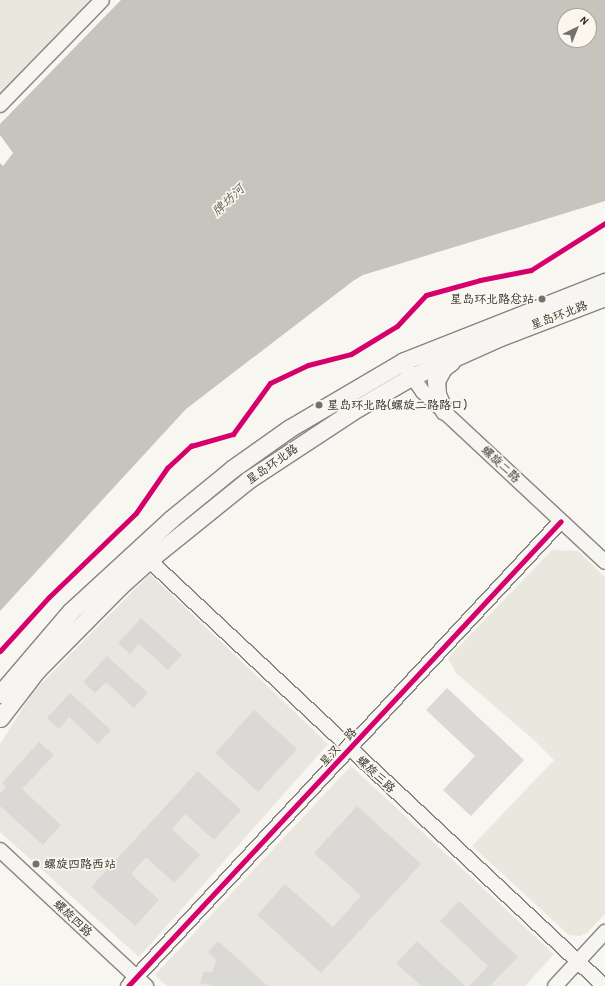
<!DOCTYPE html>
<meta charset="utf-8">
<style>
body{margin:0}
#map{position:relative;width:605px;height:986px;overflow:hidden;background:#f8f6f0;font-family:"Patrick Hand","LXGW WenKai TC",sans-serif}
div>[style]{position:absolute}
.built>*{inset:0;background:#e9e6df}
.green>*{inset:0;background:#e9e7de}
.water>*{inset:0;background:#c6c4bd}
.building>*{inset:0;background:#dbd9d6;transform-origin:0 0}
.roads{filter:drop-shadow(1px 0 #878684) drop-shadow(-1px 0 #878684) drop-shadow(0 1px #878684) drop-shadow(0 -1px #878684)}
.minor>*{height:14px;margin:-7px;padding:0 7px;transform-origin:7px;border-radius:7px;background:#f6f5f1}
.major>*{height:17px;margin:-8.5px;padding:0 8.5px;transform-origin:8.5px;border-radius:8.5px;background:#f6f5f1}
.cycleway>*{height:5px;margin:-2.5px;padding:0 2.5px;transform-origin:2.5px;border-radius:2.5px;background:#d6006c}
.dots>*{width:11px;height:11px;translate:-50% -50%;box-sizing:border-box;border:2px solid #fbf7ec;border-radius:50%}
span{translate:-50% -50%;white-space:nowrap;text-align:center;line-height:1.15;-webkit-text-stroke:3.5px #fbf7ec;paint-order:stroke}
.poi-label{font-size:12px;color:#2b2b2b}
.right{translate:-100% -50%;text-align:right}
.left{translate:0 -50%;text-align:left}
.street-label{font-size:12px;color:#2b2b2b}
.water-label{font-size:13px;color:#5a5956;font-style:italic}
.north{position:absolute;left:557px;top:8px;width:40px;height:40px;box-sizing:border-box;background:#fbf7ec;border:1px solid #a8a59f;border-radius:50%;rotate:43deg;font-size:11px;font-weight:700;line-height:16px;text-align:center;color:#2b2b2b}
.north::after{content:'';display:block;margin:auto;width:14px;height:18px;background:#737270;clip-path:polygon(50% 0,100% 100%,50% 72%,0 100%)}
</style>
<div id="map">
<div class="built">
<i style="clip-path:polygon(150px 574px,328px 744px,139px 957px,0 832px,0 744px,33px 692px)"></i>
<i style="clip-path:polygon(351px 766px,554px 954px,525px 986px,167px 986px,155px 975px)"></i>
</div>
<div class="green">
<i style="clip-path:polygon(0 0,97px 0,0 100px)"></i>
<i style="clip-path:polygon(552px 550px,578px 551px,605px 577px,605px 914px,587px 933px,580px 936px,569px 935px,472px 846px,554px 760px,535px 741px,456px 673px,448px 658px)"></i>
</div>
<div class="water">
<i style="clip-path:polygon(evenodd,121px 0,605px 0,605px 201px,363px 275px,353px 281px,186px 409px,0 611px,0 163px,3px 166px,13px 153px,0 135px,0 124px,121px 0,565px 16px,589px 16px,589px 40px,565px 40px,565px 16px)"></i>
</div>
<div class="building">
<i style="clip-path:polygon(141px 618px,182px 655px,168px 670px,139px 644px,130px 654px,118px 643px)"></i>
<i style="clip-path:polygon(107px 656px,148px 693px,134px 708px,106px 682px,95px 693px,83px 682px)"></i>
<i style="clip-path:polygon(447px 688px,524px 760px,471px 816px,443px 790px,475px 756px,426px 710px)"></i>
<i style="clip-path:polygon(70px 693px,111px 730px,98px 744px,69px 717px,59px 729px,47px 718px)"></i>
<i style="left:254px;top:710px;width:58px;height:58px;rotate:42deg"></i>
<i style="clip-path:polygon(39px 742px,54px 755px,22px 789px,61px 825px,43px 845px,0 806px,0 793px,6px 787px,2px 783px)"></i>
<i style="clip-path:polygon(198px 771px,241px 810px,214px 840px,185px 814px,172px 829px,200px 855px,174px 883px,146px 857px,131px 874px,159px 900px,135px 926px,91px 887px)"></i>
<i style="clip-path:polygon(357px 806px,421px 864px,321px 973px,257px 915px,285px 884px,333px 927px,361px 896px,314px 853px)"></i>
<i style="clip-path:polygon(459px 901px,518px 957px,490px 986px,469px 986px,488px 966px,440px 921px)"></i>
<i style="clip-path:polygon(218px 941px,268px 986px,213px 986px,200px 983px,204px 971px,212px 973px,216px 960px,208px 952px)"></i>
<i style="clip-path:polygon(417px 941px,465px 986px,421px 986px,396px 963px)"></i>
</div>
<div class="roads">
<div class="minor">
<i style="left:0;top:105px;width:146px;rotate:-45.8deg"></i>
<i style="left:407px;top:369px;width:28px;rotate:55deg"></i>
<i style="left:423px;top:392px;width:249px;rotate:43deg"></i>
<i style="left:149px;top:560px;width:623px;rotate:43.11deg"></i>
<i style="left:0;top:850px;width:200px;rotate:43deg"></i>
<i style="left:128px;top:986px;width:635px;rotate:-47.04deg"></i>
<i style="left:555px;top:986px;width:74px;rotate:-47.2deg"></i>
</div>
<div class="major">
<i style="left:444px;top:411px;width:18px;rotate:-112deg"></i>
<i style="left:437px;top:394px;width:13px;rotate:-94deg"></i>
<i style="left:436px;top:381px;width:15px;rotate:-62deg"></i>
<i style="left:443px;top:368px;width:10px;rotate:-37deg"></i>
<i style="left:0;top:694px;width:109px;rotate:-49.5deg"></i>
<i style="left:71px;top:611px;width:136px;rotate:-42.6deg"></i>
<i style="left:171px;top:519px;width:79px;rotate:-39.3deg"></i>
<i style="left:232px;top:469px;width:71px;rotate:-35.3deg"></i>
<i style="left:290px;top:428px;width:132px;rotate:-30.4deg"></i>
<i style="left:404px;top:361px;width:216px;rotate:-21.5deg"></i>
<i style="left:0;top:718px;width:61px;rotate:-52.4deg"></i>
<i style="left:37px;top:670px;width:117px;rotate:-45.3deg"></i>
<i style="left:119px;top:587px;width:40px;rotate:-42deg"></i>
<i style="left:149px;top:560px;width:127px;rotate:-38.9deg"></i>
<i style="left:248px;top:480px;width:123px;rotate:-33.4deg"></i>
<i style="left:351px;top:412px;width:69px;rotate:-30.3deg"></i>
<i style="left:411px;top:377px;width:95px;rotate:-24.1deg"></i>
<i style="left:498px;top:338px;width:115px;rotate:-21deg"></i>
</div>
</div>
<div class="cycleway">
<i style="left:0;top:651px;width:73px;rotate:-47.8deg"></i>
<i style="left:49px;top:597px;width:121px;rotate:-44deg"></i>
<i style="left:136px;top:513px;width:55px;rotate:-55.4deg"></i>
<i style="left:167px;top:468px;width:33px;rotate:-43deg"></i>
<i style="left:191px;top:446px;width:44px;rotate:-15.9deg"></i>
<i style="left:233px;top:434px;width:63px;rotate:-54deg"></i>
<i style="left:270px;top:383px;width:42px;rotate:-25.3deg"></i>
<i style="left:308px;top:365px;width:44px;rotate:-14.3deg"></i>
<i style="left:351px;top:354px;width:54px;rotate:-31.3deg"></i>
<i style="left:397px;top:326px;width:42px;rotate:-46.9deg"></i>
<i style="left:426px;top:295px;width:56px;rotate:-15.5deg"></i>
<i style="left:480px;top:280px;width:52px;rotate:-11.1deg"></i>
<i style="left:531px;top:270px;width:88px;rotate:-32.4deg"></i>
<i style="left:128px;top:986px;width:635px;rotate:-47.04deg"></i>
</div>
<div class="dots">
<i style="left:542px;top:299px;background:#737270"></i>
<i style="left:319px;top:405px;background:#737270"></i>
<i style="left:36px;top:864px;background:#737270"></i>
</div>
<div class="poi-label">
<span class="right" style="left:534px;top:299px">星岛环北路总站</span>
<span class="left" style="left:327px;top:405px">星岛环北路(螺旋二路路口)</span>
<span class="left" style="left:44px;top:864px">螺旋四路西站</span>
</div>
<div class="street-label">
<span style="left:559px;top:315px;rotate:-21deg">星岛环北路</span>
<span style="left:272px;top:464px;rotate:-35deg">星岛环北路</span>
<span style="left:501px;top:464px;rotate:43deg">螺旋二路</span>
<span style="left:338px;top:747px;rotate:-47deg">星汉一路</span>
<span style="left:376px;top:774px;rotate:43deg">螺旋三路</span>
<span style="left:73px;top:918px;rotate:43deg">螺旋四路</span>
</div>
<div class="water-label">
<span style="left:228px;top:200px;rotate:-44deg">牌坊河</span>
</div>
<div class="north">N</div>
</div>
